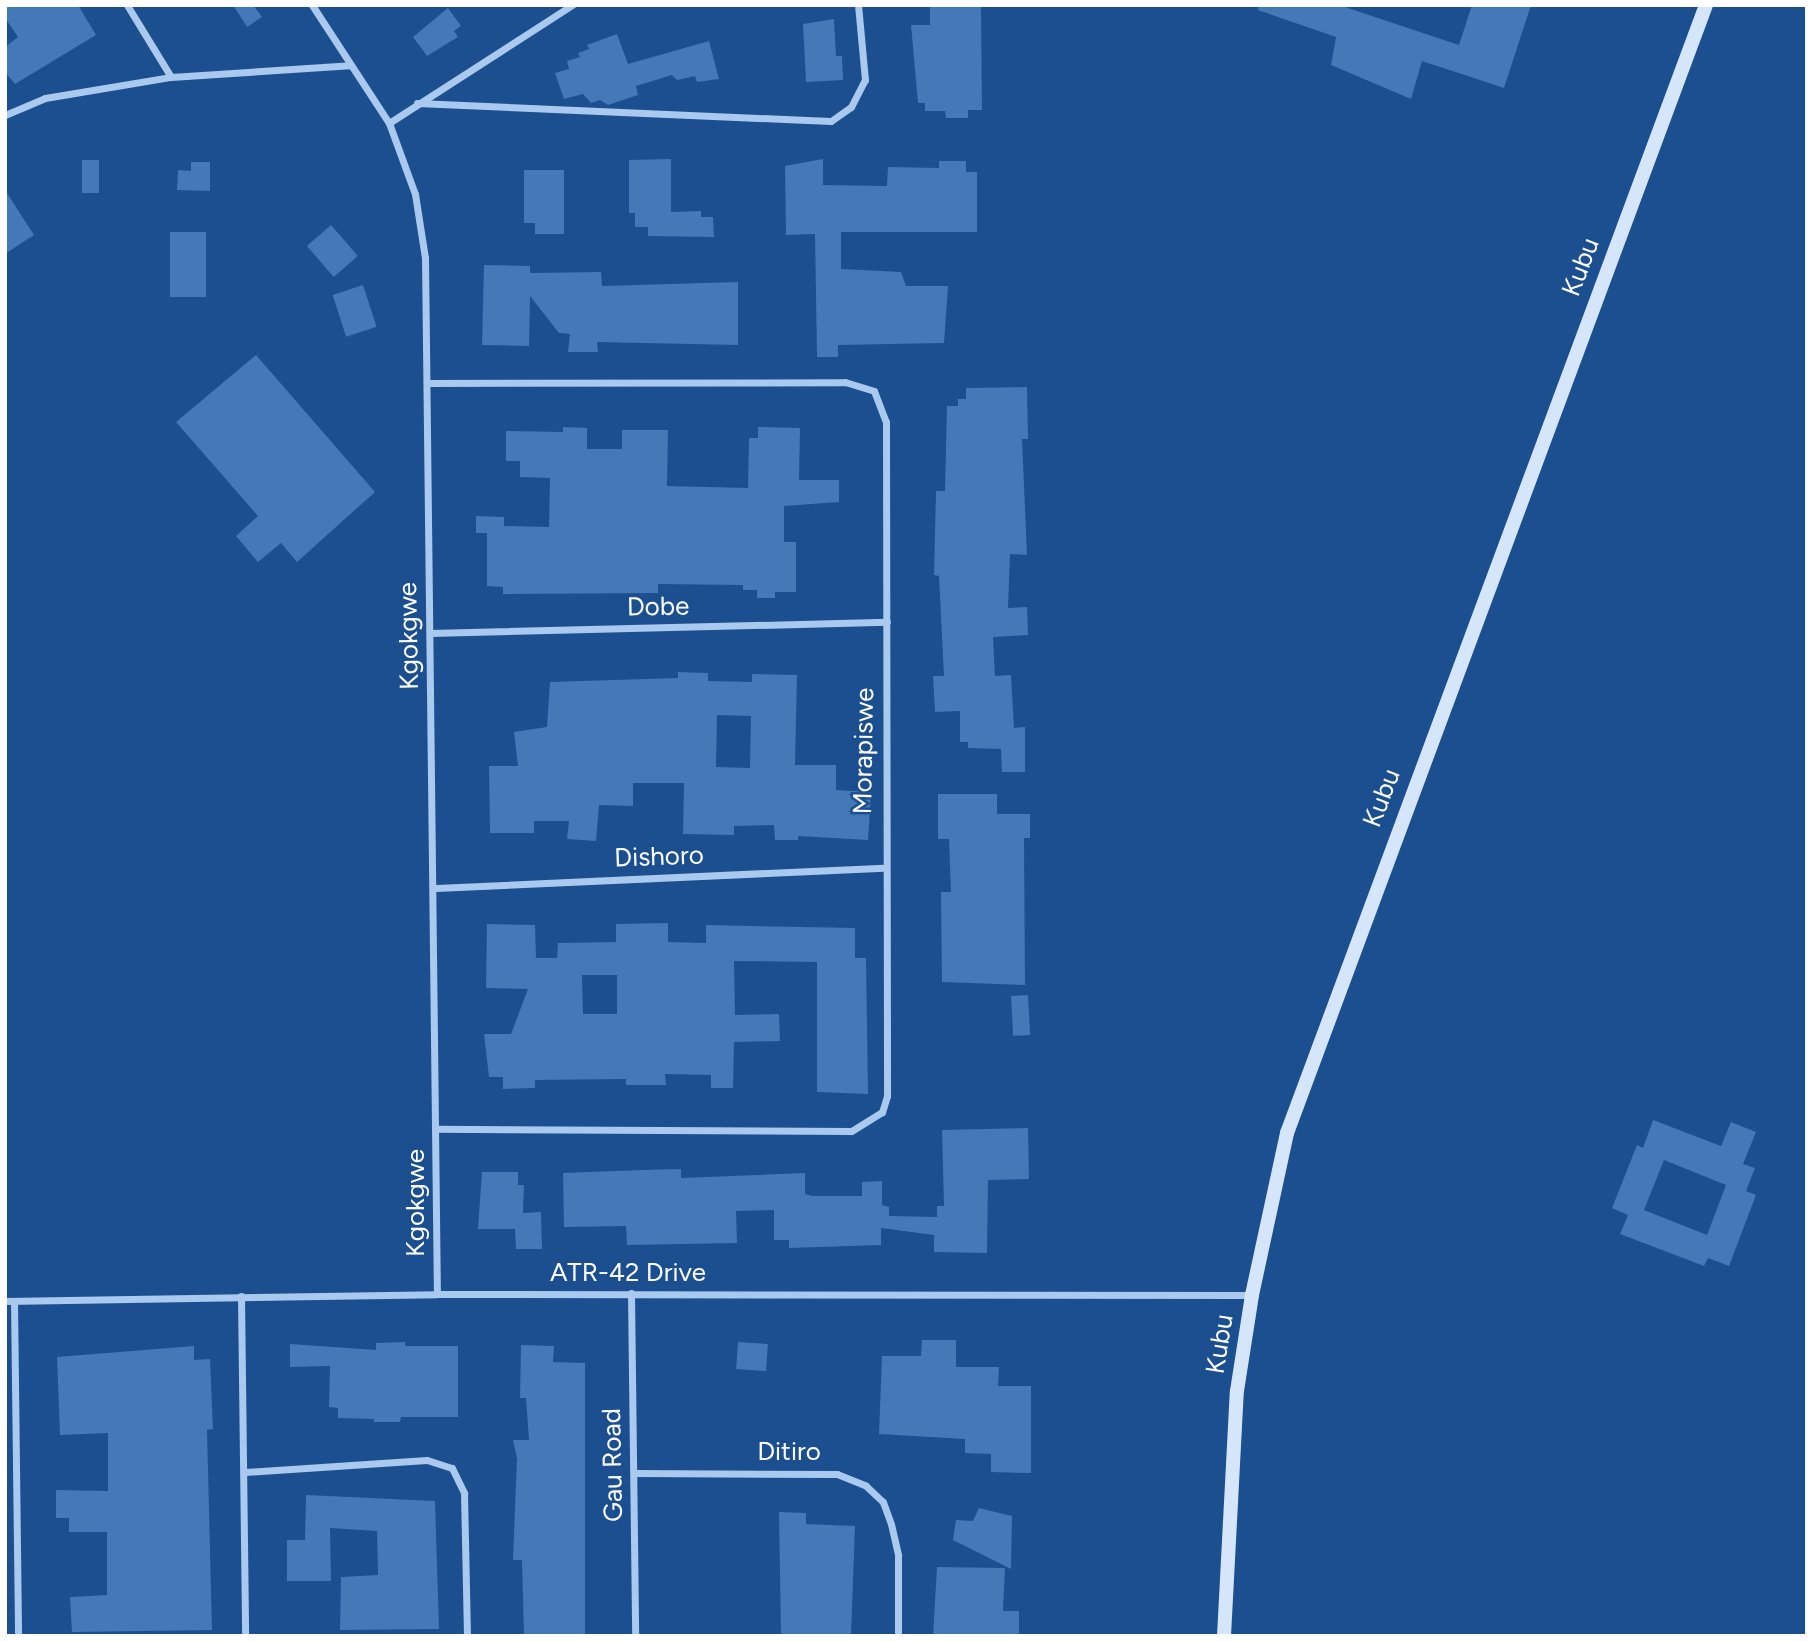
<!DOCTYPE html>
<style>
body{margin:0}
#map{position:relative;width:1812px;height:1641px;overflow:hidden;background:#1b4f8f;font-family:Figtree,sans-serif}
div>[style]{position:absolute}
.building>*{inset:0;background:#4478b7;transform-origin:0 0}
.street>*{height:7px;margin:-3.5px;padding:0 3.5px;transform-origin:3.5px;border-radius:3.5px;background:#a9c9ee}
.secondary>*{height:14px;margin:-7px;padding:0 7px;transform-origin:7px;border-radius:7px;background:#d6e6fa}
span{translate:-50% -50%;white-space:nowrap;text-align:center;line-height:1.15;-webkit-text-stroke:5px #1b4f8f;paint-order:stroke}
.street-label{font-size:26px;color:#fff}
.frame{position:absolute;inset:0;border:7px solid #fff;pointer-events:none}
</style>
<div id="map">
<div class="building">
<i style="clip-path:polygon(5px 5px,78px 5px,96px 35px,15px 84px,5px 72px,5px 47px,18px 37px,5px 18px)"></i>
<i style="clip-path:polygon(233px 5px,253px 5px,262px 17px,247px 27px)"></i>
<i style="clip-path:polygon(930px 5px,981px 5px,982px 110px,968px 110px,968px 118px,946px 118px,945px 111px,925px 111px,925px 103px,918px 103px,911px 25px,930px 25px)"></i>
<i style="clip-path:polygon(1259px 5px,1339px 5px,1459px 45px,1472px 5px,1531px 5px,1504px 88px,1422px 61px,1411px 99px,1331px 65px,1336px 37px,1258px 10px)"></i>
<i style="clip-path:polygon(448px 8px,461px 26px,454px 31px,458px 37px,427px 56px,413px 37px)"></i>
<i style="clip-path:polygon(834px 19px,836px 56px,842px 56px,843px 80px,806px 82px,803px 24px)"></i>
<i style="clip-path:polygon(617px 34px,628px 64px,709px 41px,719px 79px,697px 82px,695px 76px,677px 80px,672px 75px,636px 86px,638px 95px,608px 105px,600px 100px,591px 103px,583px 94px,564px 99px,555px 73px,569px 69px,567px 61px,580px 57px,578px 53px,589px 49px,587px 45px)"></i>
<i style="clip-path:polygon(671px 159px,671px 212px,701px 211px,701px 217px,713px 217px,714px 237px,648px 236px,648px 227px,635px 227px,635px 213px,629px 213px,629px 160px)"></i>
<i style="clip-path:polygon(823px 159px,823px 185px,887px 186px,888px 167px,939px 168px,939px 161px,966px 161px,966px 172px,977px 172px,977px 232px,841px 232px,841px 269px,901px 272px,906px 286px,948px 286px,944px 343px,838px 345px,838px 357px,817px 357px,815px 234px,786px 235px,785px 166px)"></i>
<i style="left:82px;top:160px;width:17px;height:33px"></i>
<i style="clip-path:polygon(191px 162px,210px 162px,210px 191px,177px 190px,178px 170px,191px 171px)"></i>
<i style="clip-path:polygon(524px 170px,564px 170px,564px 234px,535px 234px,535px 223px,524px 223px)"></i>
<i style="clip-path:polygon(5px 190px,34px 235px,5px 254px)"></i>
<i style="left:331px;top:225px;width:41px;height:32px;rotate:49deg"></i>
<i style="left:170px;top:232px;width:36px;height:65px"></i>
<i style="clip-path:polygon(484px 265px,530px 266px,530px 273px,601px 272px,602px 286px,738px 282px,738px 345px,597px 342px,598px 352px,568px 352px,570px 334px,559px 333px,530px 296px,529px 346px,482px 345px)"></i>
<i style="left:363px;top:285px;width:44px;height:32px;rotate:72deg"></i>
<i style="clip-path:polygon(256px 355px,375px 492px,297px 562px,281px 543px,258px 562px,236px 536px,258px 516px,176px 422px)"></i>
<i style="clip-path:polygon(1027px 387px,1028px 439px,1022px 439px,1027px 555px,1010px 554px,1008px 608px,1027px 607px,1028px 635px,993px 637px,995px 676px,1011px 675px,1014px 728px,1025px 727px,1025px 772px,1002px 772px,1001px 749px,968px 748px,968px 742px,960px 742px,960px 711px,935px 712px,933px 676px,944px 676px,939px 576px,934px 575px,936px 491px,945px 491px,947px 406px,958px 406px,958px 399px,966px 399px,966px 388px)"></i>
<i style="clip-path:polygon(563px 427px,587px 428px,587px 449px,622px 449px,622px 430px,668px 430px,667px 486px,748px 488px,749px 438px,758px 438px,758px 427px,800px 428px,799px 480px,839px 480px,839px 502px,784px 506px,784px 542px,796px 542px,796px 592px,775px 592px,775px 598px,757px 598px,757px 590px,743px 590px,743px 585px,658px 584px,658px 593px,503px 594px,503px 587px,487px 586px,487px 533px,476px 533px,476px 516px,504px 517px,504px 526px,549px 527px,550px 478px,520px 477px,520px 461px,506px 461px,506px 431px,563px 432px)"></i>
<i style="clip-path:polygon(evenodd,678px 672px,708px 673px,708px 681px,752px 682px,752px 674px,797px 675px,795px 765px,836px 765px,836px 790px,871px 792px,868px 840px,798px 836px,798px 840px,775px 840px,774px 825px,734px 826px,734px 835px,683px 834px,684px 783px,633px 783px,633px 806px,599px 805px,596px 841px,567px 839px,569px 821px,534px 821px,534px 833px,490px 833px,489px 766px,518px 766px,514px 732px,547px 727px,550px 682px,678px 678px,678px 672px,717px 715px,751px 716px,750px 768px,716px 767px,717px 715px)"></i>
<i style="clip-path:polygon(938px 794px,997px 794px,997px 814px,1030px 814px,1030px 838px,1024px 838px,1025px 985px,942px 982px,941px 892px,951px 892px,949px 839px,938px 839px)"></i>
<i style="clip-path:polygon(evenodd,668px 923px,668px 942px,706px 943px,706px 925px,855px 928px,855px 958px,866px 958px,868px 1094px,817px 1092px,817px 962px,734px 961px,735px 1015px,779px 1014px,780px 1041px,734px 1042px,733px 1088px,711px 1088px,711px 1075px,665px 1074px,666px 1085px,626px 1085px,626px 1079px,535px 1080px,535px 1088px,503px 1089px,503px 1077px,489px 1077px,484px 1034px,511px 1034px,528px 989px,486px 988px,487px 924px,535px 925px,536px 958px,557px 958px,558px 943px,616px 942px,616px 924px,668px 923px,582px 975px,617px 975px,617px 1014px,583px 1014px,582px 975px)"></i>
<i style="left:1028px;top:995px;width:40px;height:17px;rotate:87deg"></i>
<i style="clip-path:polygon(evenodd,1653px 1120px,1721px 1146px,1731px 1122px,1756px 1132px,1743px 1164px,1755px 1168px,1746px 1191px,1756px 1195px,1729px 1266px,1708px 1258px,1704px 1266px,1620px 1234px,1628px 1215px,1612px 1208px,1637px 1145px,1643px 1148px,1653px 1120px,1664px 1160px,1726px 1185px,1707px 1235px,1644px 1210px,1664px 1160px)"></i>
<i style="clip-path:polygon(1028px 1128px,1029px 1179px,988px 1180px,987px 1253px,934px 1252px,934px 1235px,881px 1228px,881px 1245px,789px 1248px,789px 1240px,774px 1240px,774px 1210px,736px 1211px,737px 1243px,627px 1245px,626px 1226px,564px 1227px,563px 1173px,642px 1170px,681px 1169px,681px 1178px,805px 1173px,805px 1194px,812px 1196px,862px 1196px,862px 1182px,882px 1181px,882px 1205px,889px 1207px,889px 1216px,937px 1217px,937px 1206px,944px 1206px,942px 1130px)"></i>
<i style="clip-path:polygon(482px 1172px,518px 1172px,518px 1185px,524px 1185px,523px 1213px,541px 1212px,542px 1249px,516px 1249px,515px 1229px,478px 1229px)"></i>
<i style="clip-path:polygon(922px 1340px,956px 1340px,956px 1367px,999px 1367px,998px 1386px,1031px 1386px,1031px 1473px,991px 1472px,991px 1454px,965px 1453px,965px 1439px,879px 1434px,882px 1356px,921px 1356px)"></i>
<i style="clip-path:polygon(405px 1342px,405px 1346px,458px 1346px,458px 1417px,401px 1417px,400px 1422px,374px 1422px,374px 1419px,338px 1418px,338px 1408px,329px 1407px,330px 1366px,290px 1367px,290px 1344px,376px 1350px,376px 1343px)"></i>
<i style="left:738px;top:1342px;width:30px;height:27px;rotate:4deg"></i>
<i style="clip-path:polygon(521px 1345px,554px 1346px,553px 1362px,585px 1363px,585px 1636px,524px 1636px,522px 1560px,513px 1560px,517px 1458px,513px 1440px,529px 1440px,526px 1398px,520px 1398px)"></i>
<i style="clip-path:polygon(194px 1346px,194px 1360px,210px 1359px,213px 1429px,207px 1430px,212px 1630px,72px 1632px,70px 1597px,107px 1595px,107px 1532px,69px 1532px,69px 1518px,56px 1518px,56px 1490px,108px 1491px,108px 1433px,60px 1435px,57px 1357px)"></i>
<i style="clip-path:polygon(306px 1495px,435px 1501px,439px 1629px,340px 1630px,341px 1577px,378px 1575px,377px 1531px,330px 1528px,331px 1581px,287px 1581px,287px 1540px,305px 1540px)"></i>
<i style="clip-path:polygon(979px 1508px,1012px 1516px,1011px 1569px,953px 1540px,956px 1520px,973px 1521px)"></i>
<i style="clip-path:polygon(779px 1512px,806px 1513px,806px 1524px,855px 1526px,851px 1636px,781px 1636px)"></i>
<i style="clip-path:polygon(937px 1567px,1005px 1568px,1003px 1611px,1019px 1611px,1019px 1636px,933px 1636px)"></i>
</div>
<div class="street">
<i style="left:127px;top:5px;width:84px;rotate:58.6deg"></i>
<i style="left:312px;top:5px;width:141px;rotate:56.9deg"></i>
<i style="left:389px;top:123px;width:76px;rotate:69.9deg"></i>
<i style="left:415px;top:194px;width:65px;rotate:81.1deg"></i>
<i style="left:425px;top:258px;width:1036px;rotate:89.34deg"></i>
<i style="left:417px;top:103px;width:414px;rotate:2.5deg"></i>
<i style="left:831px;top:121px;width:24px;rotate:-35deg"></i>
<i style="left:851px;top:107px;width:30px;rotate:-63deg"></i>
<i style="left:865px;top:80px;width:75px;rotate:-95.3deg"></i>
<i style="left:5px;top:115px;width:43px;rotate:-23deg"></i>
<i style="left:45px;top:98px;width:128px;rotate:-9.5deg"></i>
<i style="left:171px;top:77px;width:179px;rotate:-3.8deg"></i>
<i style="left:389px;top:123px;width:218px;rotate:-32.8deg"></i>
<i style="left:427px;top:383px;width:418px;rotate:-0.1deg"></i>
<i style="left:845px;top:382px;width:30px;rotate:17deg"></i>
<i style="left:874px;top:391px;width:33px;rotate:69deg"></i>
<i style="left:886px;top:422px;width:674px;rotate:89.91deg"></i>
<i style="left:887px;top:1096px;width:17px;rotate:107deg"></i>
<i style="left:882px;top:1112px;width:36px;rotate:148deg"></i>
<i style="left:851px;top:1131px;width:415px;rotate:-179.7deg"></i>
<i style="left:430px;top:633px;width:457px;rotate:-1.4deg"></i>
<i style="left:436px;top:888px;width:448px;rotate:-2.6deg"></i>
<i style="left:631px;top:1293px;width:343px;rotate:89.3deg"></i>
<i style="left:241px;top:1296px;width:340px;rotate:89.3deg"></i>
<i style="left:5px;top:1301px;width:432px;rotate:-0.9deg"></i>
<i style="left:437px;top:1294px;width:815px;rotate:0.07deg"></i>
<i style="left:14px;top:1301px;width:335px;rotate:89.3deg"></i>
<i style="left:245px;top:1472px;width:182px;rotate:-3.8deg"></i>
<i style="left:427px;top:1460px;width:26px;rotate:18deg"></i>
<i style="left:452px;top:1468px;width:28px;rotate:64deg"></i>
<i style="left:464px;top:1493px;width:143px;rotate:88.8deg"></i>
<i style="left:634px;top:1473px;width:203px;rotate:0.3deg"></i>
<i style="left:837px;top:1474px;width:31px;rotate:22deg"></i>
<i style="left:866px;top:1486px;width:23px;rotate:43deg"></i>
<i style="left:883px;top:1502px;width:23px;rotate:70deg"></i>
<i style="left:891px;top:1524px;width:32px;rotate:77deg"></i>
<i style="left:898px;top:1555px;width:81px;rotate:90deg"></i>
</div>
<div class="secondary">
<i style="left:1224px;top:1636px;width:245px;rotate:-87deg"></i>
<i style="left:1237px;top:1391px;width:97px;rotate:-81.1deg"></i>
<i style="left:1252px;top:1295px;width:166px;rotate:-77.8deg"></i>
<i style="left:1287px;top:1133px;width:1203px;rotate:-69.62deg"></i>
</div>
<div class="street-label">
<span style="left:1581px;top:267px;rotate:-69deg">Kubu</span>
<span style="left:658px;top:607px;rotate:-1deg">Dobe</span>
<span style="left:409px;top:636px;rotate:-91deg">Kgokgwe</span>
<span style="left:864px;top:751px;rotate:-89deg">Morapiswe</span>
<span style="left:1382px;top:798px;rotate:-69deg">Kubu</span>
<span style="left:659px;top:857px;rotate:-2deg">Dishoro</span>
<span style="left:416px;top:1203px;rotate:-90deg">Kgokgwe</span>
<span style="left:628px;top:1273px">ATR-42 Drive</span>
<span style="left:1220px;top:1344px;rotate:-81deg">Kubu</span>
<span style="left:789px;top:1452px">Ditiro</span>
<span style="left:613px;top:1465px;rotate:-91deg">Gau Road</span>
</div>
<div class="frame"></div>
</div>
